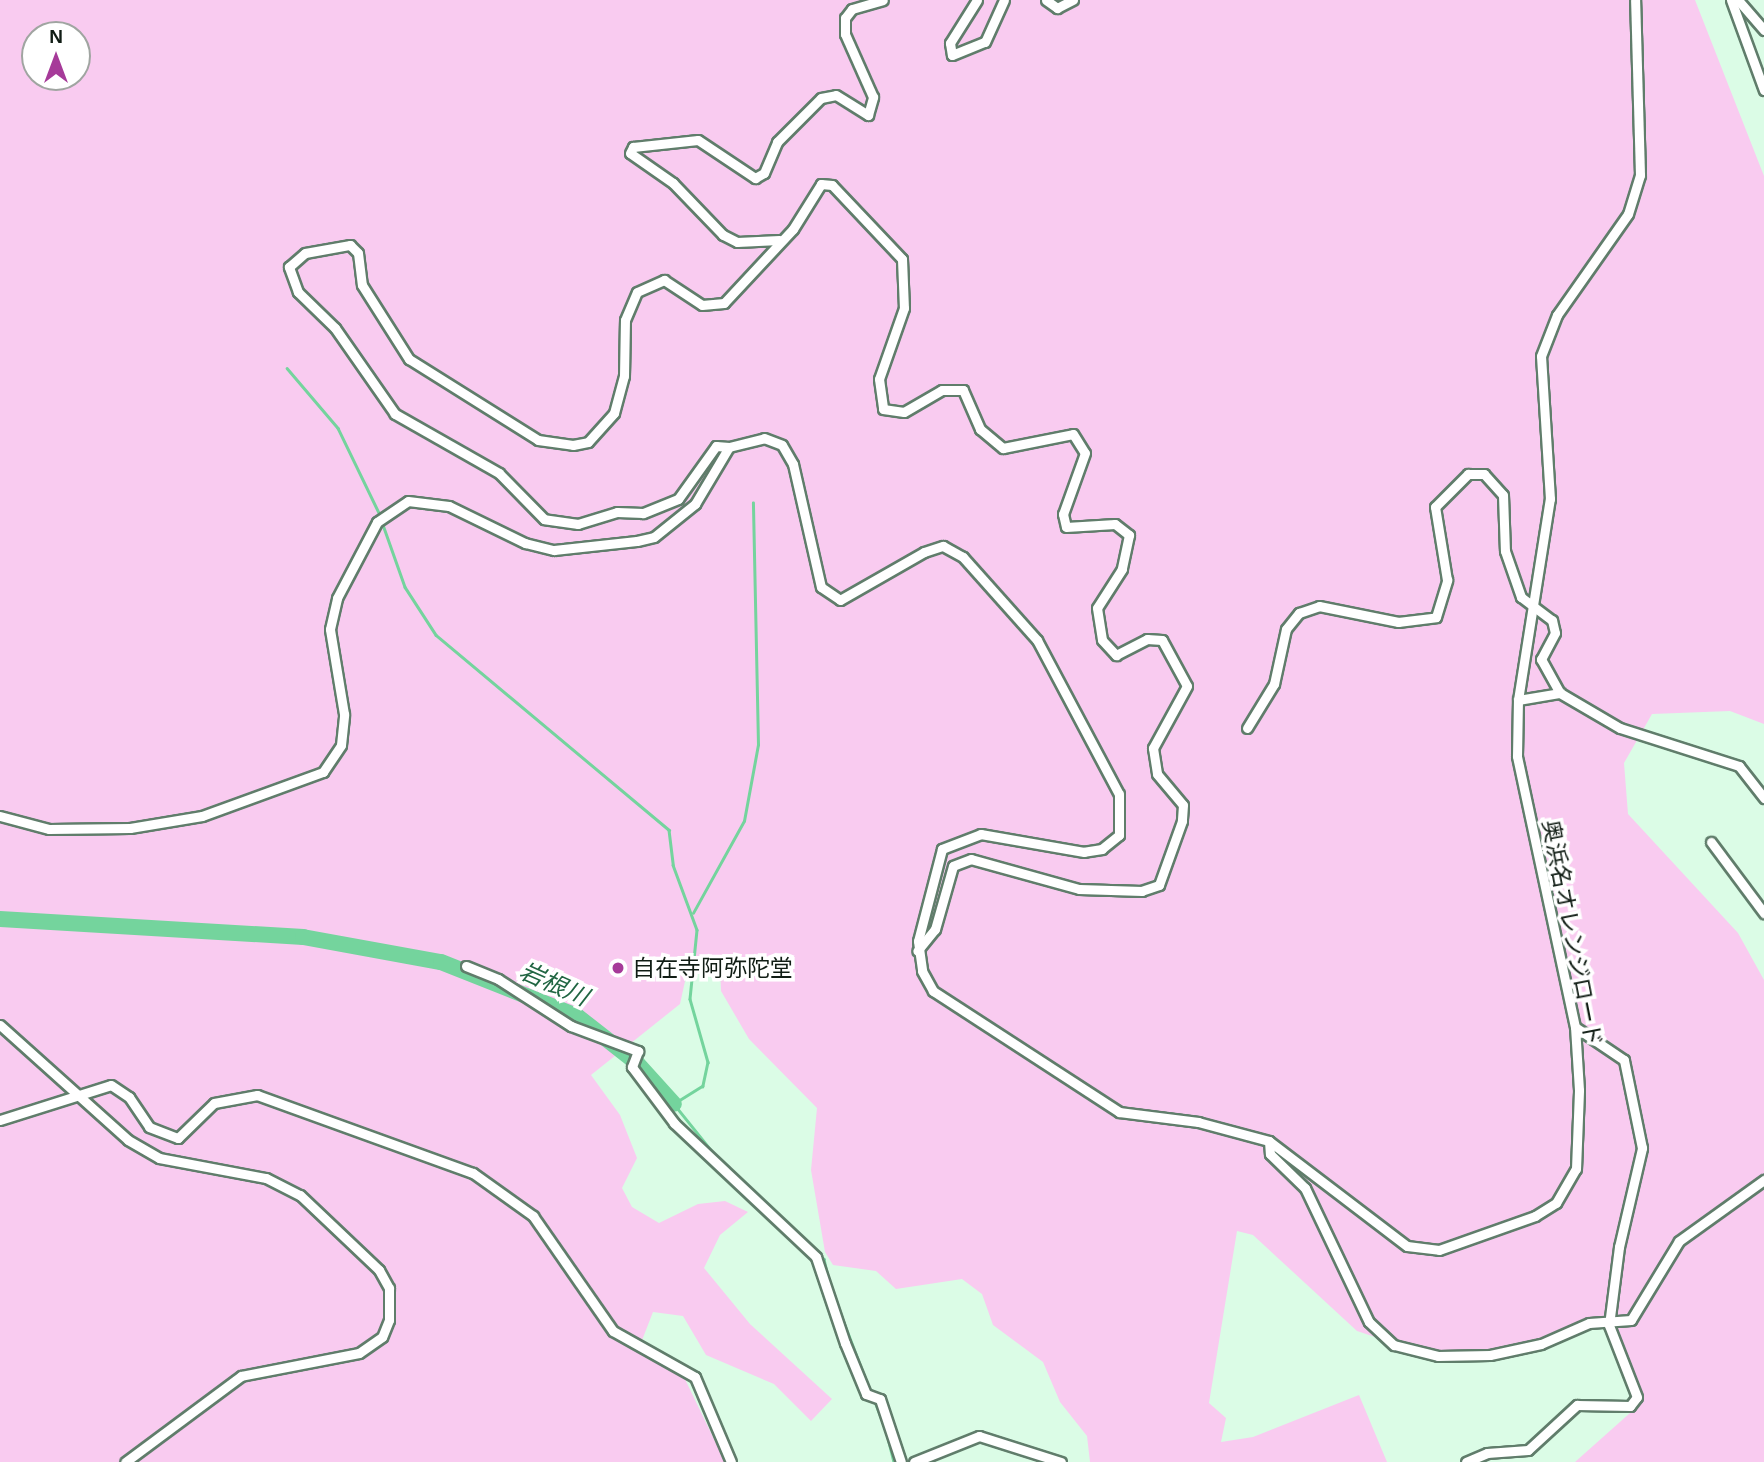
<!DOCTYPE html>
<meta charset="utf-8">
<style>
body{margin:0}
#map{position:relative;width:1764px;height:1462px;overflow:hidden;background:#dbfce6;font-family:Helvetica,"Noto Sans JP",sans-serif}
div>[style]{position:absolute}
.green>*{inset:0;background:#f9cbf0}
.stream>*{height:2.5px;margin:-1.25px;padding:0 1.25px;transform-origin:1.25px;border-radius:1.25px;background:#74d49d}
.river>*{height:16px;margin:-8px;padding:0 8px;transform-origin:8px;border-radius:8px;background:#74d49d}
.roads{filter:drop-shadow(2px 0 #607d6b) drop-shadow(-2px 0 #607d6b) drop-shadow(0 2px #607d6b) drop-shadow(0 -2px #607d6b)}
.minor>*{height:9px;margin:-4.5px;padding:0 4.5px;transform-origin:4.5px;border-radius:4.5px;background:#fff}
.dots>*{width:19px;height:19px;translate:-50% -50%;box-sizing:border-box;border:4px solid #fff;border-radius:50%}
span{translate:-50% -50%;white-space:nowrap;text-align:center;line-height:1.15;-webkit-text-stroke:7px #fff;paint-order:stroke}
.street-label{font-size:23px;color:#111d15}
.poi-label{font-size:23px;color:#111d15}
.left{translate:0 -50%;text-align:left}
.water-label{font-size:24px;color:#206542;font-style:italic}
.north{position:absolute;left:21px;top:21px;width:70px;height:70px;box-sizing:border-box;background:#fff;border:2px solid #a0a5a1;border-radius:50%;rotate:0deg;font-size:19px;font-weight:700;line-height:28px;text-align:center;color:#111d15}
.north::after{content:'';display:block;margin:auto;width:24px;height:32px;background:#a63a99;clip-path:polygon(50% 0,100% 100%,50% 72%,0 100%)}
</style>
<div id="map">
<div class="green">
<i style="clip-path:polygon(evenodd,0 0,1695px 0,1764px 176px,1764px 724px,1730px 711px,1652px 714px,1624px 763px,1628px 814px,1738px 933px,1764px 980px,1764px 1462px,1575px 1462px,1639px 1405px,1609px 1325px,1502px 1353px,1440px 1353px,1402px 1346px,1357px 1331px,1253px 1235px,1237px 1231px,1209px 1403px,1226px 1418px,1221px 1442px,1253px 1437px,1359px 1395px,1387px 1462px,1090px 1462px,1087px 1436px,1060px 1402px,1043px 1362px,993px 1325px,982px 1294px,962px 1279px,896px 1289px,876px 1271px,833px 1265px,825px 1252px,811px 1170px,817px 1108px,749px 1039px,721px 991px,720px 966px,691px 954px,680px 1004px,591px 1075px,620px 1115px,637px 1158px,622px 1188px,632px 1207px,659px 1223px,698px 1204px,725px 1201px,748px 1212px,720px 1235px,704px 1268px,750px 1324px,832px 1399px,811px 1421px,774px 1384px,706px 1355px,683px 1316px,653px 1312px,639px 1348px,683px 1375px,725px 1462px,0 1462px,0 0,35px 35px,77px 35px,77px 77px,35px 77px,35px 35px)"></i>
</div>
<div class="stream">
<i style="left:287px;top:368px;width:79px;rotate:49.6deg"></i>
<i style="left:338px;top:428px;width:97px;rotate:64.2deg"></i>
<i style="left:382px;top:522px;width:69px;rotate:70.5deg"></i>
<i style="left:405px;top:587px;width:57px;rotate:57.1deg"></i>
<i style="left:436px;top:635px;width:304px;rotate:39.9deg"></i>
<i style="left:669px;top:830px;width:35px;rotate:83deg"></i>
<i style="left:673px;top:865px;width:69px;rotate:69.7deg"></i>
<i style="left:697px;top:930px;width:69px;rotate:95.8deg"></i>
<i style="left:690px;top:999px;width:66px;rotate:74.1deg"></i>
<i style="left:708px;top:1062px;width:25px;rotate:102deg"></i>
<i style="left:703px;top:1086px;width:34px;rotate:148deg"></i>
<i style="left:674px;top:1104px;width:72px;rotate:51.2deg"></i>
<i style="left:693px;top:913px;width:105px;rotate:-61deg"></i>
<i style="left:744px;top:821px;width:77px;rotate:-79.6deg"></i>
<i style="left:758px;top:745px;width:242px;rotate:-91.2deg"></i>
<i style="left:0;top:916px;width:3px;rotate:72deg"></i>
<i style="left:780px;top:1217px;width:61px;rotate:43.7deg"></i>
<i style="left:824px;top:1259px;width:27px;rotate:77deg"></i>
<i style="left:832px;top:1291px;width:109px;rotate:69.1deg"></i>
<i style="left:874px;top:1399px;width:31px;rotate:69deg"></i>
<i style="left:888px;top:1438px;width:25px;rotate:76deg"></i>
</div>
<div class="river">
<i style="left:0;top:919px;width:304px;rotate:3.4deg"></i>
<i style="left:303px;top:937px;width:140px;rotate:10.3deg"></i>
<i style="left:441px;top:962px;width:146px;rotate:21.7deg"></i>
<i style="left:577px;top:1016px;width:76px;rotate:38.1deg"></i>
<i style="left:637px;top:1063px;width:55px;rotate:47.9deg"></i>
</div>
<div class="roads">
<div class="minor">
<i style="left:977px;top:0;width:51px;rotate:122.1deg"></i>
<i style="left:950px;top:43px;width:12px;rotate:81deg"></i>
<i style="left:952px;top:55px;width:35px;rotate:-22deg"></i>
<i style="left:985px;top:42px;width:46px;rotate:-65.7deg"></i>
<i style="left:1046px;top:0;width:14px;rotate:36deg"></i>
<i style="left:1057px;top:8px;width:18px;rotate:-27deg"></i>
<i style="left:1731px;top:0;width:96px;rotate:69.9deg"></i>
<i style="left:1738px;top:0;width:40px;rotate:49deg"></i>
<i style="left:779px;top:240px;width:42px;rotate:177.3deg"></i>
<i style="left:737px;top:242px;width:16px;rotate:-153deg"></i>
<i style="left:723px;top:235px;width:72px;rotate:-133.9deg"></i>
<i style="left:673px;top:183px;width:52px;rotate:-145.1deg"></i>
<i style="left:630px;top:153px;width:7px;rotate:-63deg"></i>
<i style="left:633px;top:147px;width:65px;rotate:-6.1deg"></i>
<i style="left:698px;top:140px;width:69px;rotate:33.7deg"></i>
<i style="left:755px;top:178px;width:10px;rotate:-29deg"></i>
<i style="left:764px;top:173px;width:34px;rotate:-67deg"></i>
<i style="left:777px;top:142px;width:62px;rotate:-45deg"></i>
<i style="left:821px;top:98px;width:15px;rotate:-11deg"></i>
<i style="left:836px;top:95px;width:38px;rotate:32deg"></i>
<i style="left:868px;top:115px;width:19px;rotate:-74deg"></i>
<i style="left:873px;top:97px;width:69px;rotate:-114deg"></i>
<i style="left:845px;top:34px;width:16px;rotate:-90deg"></i>
<i style="left:845px;top:18px;width:11px;rotate:-52deg"></i>
<i style="left:852px;top:9px;width:32px;rotate:-16deg"></i>
<i style="left:729px;top:447px;width:13px;rotate:-176deg"></i>
<i style="left:716px;top:446px;width:65px;rotate:125.6deg"></i>
<i style="left:678px;top:499px;width:38px;rotate:158deg"></i>
<i style="left:643px;top:513px;width:26px;rotate:-178deg"></i>
<i style="left:617px;top:512px;width:41px;rotate:162.9deg"></i>
<i style="left:578px;top:524px;width:34px;rotate:-172deg"></i>
<i style="left:544px;top:519px;width:64px;rotate:-134.4deg"></i>
<i style="left:499px;top:473px;width:120px;rotate:-150.4deg"></i>
<i style="left:395px;top:414px;width:105px;rotate:-124.9deg"></i>
<i style="left:335px;top:328px;width:52px;rotate:-135.8deg"></i>
<i style="left:298px;top:292px;width:27px;rotate:-110deg"></i>
<i style="left:289px;top:267px;width:21px;rotate:-41deg"></i>
<i style="left:305px;top:253px;width:46px;rotate:-10.1deg"></i>
<i style="left:350px;top:245px;width:11px;rotate:45deg"></i>
<i style="left:358px;top:253px;width:32px;rotate:83deg"></i>
<i style="left:362px;top:285px;width:88px;rotate:57.6deg"></i>
<i style="left:409px;top:359px;width:152px;rotate:32.1deg"></i>
<i style="left:538px;top:440px;width:35px;rotate:8deg"></i>
<i style="left:573px;top:445px;width:15px;rotate:-11deg"></i>
<i style="left:588px;top:442px;width:39px;rotate:-48deg"></i>
<i style="left:614px;top:413px;width:38px;rotate:-75deg"></i>
<i style="left:624px;top:376px;width:56px;rotate:-89deg"></i>
<i style="left:625px;top:320px;width:30px;rotate:-67deg"></i>
<i style="left:637px;top:292px;width:30px;rotate:-24deg"></i>
<i style="left:664px;top:280px;width:45px;rotate:33.3deg"></i>
<i style="left:702px;top:305px;width:22px;rotate:-5deg"></i>
<i style="left:724px;top:303px;width:101px;rotate:-47deg"></i>
<i style="left:793px;top:229px;width:53px;rotate:-58.1deg"></i>
<i style="left:821px;top:184px;width:11px;rotate:5deg"></i>
<i style="left:832px;top:185px;width:102px;rotate:46.6deg"></i>
<i style="left:902px;top:259px;width:49px;rotate:87.7deg"></i>
<i style="left:904px;top:308px;width:75px;rotate:109.4deg"></i>
<i style="left:879px;top:379px;width:30px;rotate:82deg"></i>
<i style="left:883px;top:409px;width:21px;rotate:8deg"></i>
<i style="left:904px;top:412px;width:44px;rotate:-30.1deg"></i>
<i style="left:942px;top:390px;width:21px"></i>
<i style="left:963px;top:390px;width:43px;rotate:66.4deg"></i>
<i style="left:980px;top:429px;width:30px;rotate:40deg"></i>
<i style="left:1003px;top:448px;width:71px;rotate:-11.3deg"></i>
<i style="left:1073px;top:434px;width:22px;rotate:58deg"></i>
<i style="left:1085px;top:453px;width:65px;rotate:109.8deg"></i>
<i style="left:1063px;top:514px;width:13px;rotate:77deg"></i>
<i style="left:1066px;top:527px;width:49px;rotate:-3.5deg"></i>
<i style="left:1115px;top:524px;width:18px;rotate:38deg"></i>
<i style="left:1129px;top:535px;width:35px;rotate:102deg"></i>
<i style="left:1122px;top:569px;width:46px;rotate:122.7deg"></i>
<i style="left:1097px;top:608px;width:32px;rotate:81deg"></i>
<i style="left:1102px;top:640px;width:21px;rotate:47deg"></i>
<i style="left:1116px;top:655px;width:35px;rotate:-27deg"></i>
<i style="left:1147px;top:639px;width:15px;rotate:4deg"></i>
<i style="left:1162px;top:640px;width:52px;rotate:61.5deg"></i>
<i style="left:1187px;top:686px;width:71px;rotate:118.7deg"></i>
<i style="left:1153px;top:748px;width:26px;rotate:81deg"></i>
<i style="left:1157px;top:774px;width:40px;rotate:50deg"></i>
<i style="left:1183px;top:805px;width:16px;rotate:94deg"></i>
<i style="left:1182px;top:821px;width:68px;rotate:109.8deg"></i>
<i style="left:1159px;top:885px;width:18px;rotate:161deg"></i>
<i style="left:1142px;top:891px;width:63px;rotate:-178.2deg"></i>
<i style="left:1079px;top:889px;width:112px;rotate:-164.5deg"></i>
<i style="left:971px;top:859px;width:19px;rotate:159deg"></i>
<i style="left:953px;top:866px;width:66px;rotate:105.9deg"></i>
<i style="left:935px;top:929px;width:28px;rotate:129deg"></i>
<i style="left:1518px;top:700px;width:43px;rotate:-9.5deg"></i>
<i style="left:1247px;top:728px;width:52px;rotate:-58.5deg"></i>
<i style="left:1274px;top:684px;width:56px;rotate:-77.7deg"></i>
<i style="left:1286px;top:629px;width:21px;rotate:-51deg"></i>
<i style="left:1299px;top:613px;width:21px;rotate:-19deg"></i>
<i style="left:1319px;top:606px;width:81px;rotate:11.4deg"></i>
<i style="left:1398px;top:622px;width:38px;rotate:-7deg"></i>
<i style="left:1436px;top:617px;width:39px;rotate:-73deg"></i>
<i style="left:1447px;top:580px;width:74px;rotate:-99.3deg"></i>
<i style="left:1435px;top:507px;width:47px;rotate:-45deg"></i>
<i style="left:1468px;top:474px;width:16px"></i>
<i style="left:1484px;top:474px;width:28px;rotate:48deg"></i>
<i style="left:1503px;top:495px;width:56px;rotate:88deg"></i>
<i style="left:1505px;top:551px;width:49px;rotate:70.8deg"></i>
<i style="left:1521px;top:597px;width:39px;rotate:37deg"></i>
<i style="left:1552px;top:620px;width:13px;rotate:77deg"></i>
<i style="left:1555px;top:633px;width:30px;rotate:118deg"></i>
<i style="left:1541px;top:659px;width:39px;rotate:61deg"></i>
<i style="left:1560px;top:693px;width:69px;rotate:30.3deg"></i>
<i style="left:1620px;top:728px;width:125px;rotate:17.7deg"></i>
<i style="left:1739px;top:766px;width:41px;rotate:52deg"></i>
<i style="left:0;top:816px;width:51px;rotate:14.9deg"></i>
<i style="left:49px;top:829px;width:81px;rotate:-0.7deg"></i>
<i style="left:130px;top:828px;width:73px;rotate:-9.5deg"></i>
<i style="left:202px;top:816px;width:129px;rotate:-20deg"></i>
<i style="left:323px;top:772px;width:32px;rotate:-56deg"></i>
<i style="left:341px;top:745px;width:31px;rotate:-84deg"></i>
<i style="left:344px;top:714px;width:86px;rotate:-99.4deg"></i>
<i style="left:330px;top:629px;width:32px;rotate:-77deg"></i>
<i style="left:337px;top:598px;width:86px;rotate:-62.2deg"></i>
<i style="left:377px;top:522px;width:37px;rotate:-34deg"></i>
<i style="left:408px;top:501px;width:41px;rotate:7deg"></i>
<i style="left:449px;top:506px;width:85px;rotate:26deg"></i>
<i style="left:525px;top:543px;width:30px;rotate:14deg"></i>
<i style="left:554px;top:550px;width:83px;rotate:-6.2deg"></i>
<i style="left:637px;top:541px;width:17px;rotate:-13deg"></i>
<i style="left:654px;top:537px;width:53px;rotate:-38.8deg"></i>
<i style="left:695px;top:504px;width:66px;rotate:-59.2deg"></i>
<i style="left:729px;top:447px;width:36px;rotate:-14deg"></i>
<i style="left:764px;top:438px;width:19px;rotate:21deg"></i>
<i style="left:782px;top:445px;width:22px;rotate:60deg"></i>
<i style="left:793px;top:464px;width:126px;rotate:77.2deg"></i>
<i style="left:821px;top:587px;width:23px;rotate:34deg"></i>
<i style="left:840px;top:600px;width:97px;rotate:-29.7deg"></i>
<i style="left:924px;top:552px;width:20px;rotate:-18deg"></i>
<i style="left:943px;top:546px;width:23px;rotate:29deg"></i>
<i style="left:963px;top:557px;width:111px;rotate:48.3deg"></i>
<i style="left:1037px;top:640px;width:174px;rotate:62deg"></i>
<i style="left:1119px;top:794px;width:41px;rotate:90deg"></i>
<i style="left:1119px;top:835px;width:22px;rotate:141deg"></i>
<i style="left:1102px;top:849px;width:18px;rotate:171deg"></i>
<i style="left:1084px;top:852px;width:105px;rotate:-170.1deg"></i>
<i style="left:981px;top:834px;width:42px;rotate:159deg"></i>
<i style="left:942px;top:849px;width:95px;rotate:104.6deg"></i>
<i style="left:918px;top:941px;width:30px;rotate:82deg"></i>
<i style="left:922px;top:971px;width:23px;rotate:61deg"></i>
<i style="left:933px;top:991px;width:222px;rotate:33deg"></i>
<i style="left:1119px;top:1112px;width:80px;rotate:7.2deg"></i>
<i style="left:1198px;top:1122px;width:73px;rotate:15deg"></i>
<i style="left:1269px;top:1141px;width:173px;rotate:37.3deg"></i>
<i style="left:1407px;top:1246px;width:32px;rotate:7deg"></i>
<i style="left:1439px;top:1250px;width:102px;rotate:-19.5deg"></i>
<i style="left:1535px;top:1216px;width:25px;rotate:-32deg"></i>
<i style="left:1556px;top:1203px;width:39px;rotate:-60deg"></i>
<i style="left:1576px;top:1169px;width:79px;rotate:-87.8deg"></i>
<i style="left:1579px;top:1090px;width:63px;rotate:-93.6deg"></i>
<i style="left:1575px;top:1027px;width:277px;rotate:-102.1deg"></i>
<i style="left:1517px;top:756px;width:56px;rotate:-89deg"></i>
<i style="left:1518px;top:700px;width:204px;rotate:-81deg"></i>
<i style="left:1550px;top:499px;width:143px;rotate:-93.6deg"></i>
<i style="left:1541px;top:356px;width:44px;rotate:-68.7deg"></i>
<i style="left:1557px;top:315px;width:123px;rotate:-54.9deg"></i>
<i style="left:1628px;top:214px;width:41px;rotate:-72.9deg"></i>
<i style="left:1640px;top:175px;width:175px;rotate:-91.6deg"></i>
<i style="left:1711px;top:842px;width:89px;rotate:53.3deg"></i>
<i style="left:466px;top:966px;width:35px;rotate:22deg"></i>
<i style="left:498px;top:979px;width:87px;rotate:32.8deg"></i>
<i style="left:571px;top:1026px;width:72px;rotate:20.5deg"></i>
<i style="left:638px;top:1051px;width:17px;rotate:111deg"></i>
<i style="left:632px;top:1067px;width:70px;rotate:53.1deg"></i>
<i style="left:674px;top:1123px;width:195px;rotate:43.3deg"></i>
<i style="left:816px;top:1257px;width:91px;rotate:71.4deg"></i>
<i style="left:845px;top:1343px;width:55px;rotate:67.6deg"></i>
<i style="left:866px;top:1394px;width:15px;rotate:20deg"></i>
<i style="left:880px;top:1399px;width:66px;rotate:71.6deg"></i>
<i style="left:0;top:1025px;width:172px;rotate:41.9deg"></i>
<i style="left:128px;top:1140px;width:36px;rotate:30deg"></i>
<i style="left:159px;top:1158px;width:109px;rotate:10.6deg"></i>
<i style="left:266px;top:1178px;width:38px;rotate:27deg"></i>
<i style="left:300px;top:1195px;width:109px;rotate:43.5deg"></i>
<i style="left:379px;top:1270px;width:21px;rotate:61deg"></i>
<i style="left:389px;top:1288px;width:32px;rotate:90deg"></i>
<i style="left:389px;top:1320px;width:18px;rotate:112deg"></i>
<i style="left:382px;top:1337px;width:28px;rotate:145deg"></i>
<i style="left:359px;top:1353px;width:120px;rotate:169deg"></i>
<i style="left:241px;top:1376px;width:144px;rotate:143.4deg"></i>
<i style="left:0;top:1120px;width:116px;rotate:-17.5deg"></i>
<i style="left:111px;top:1085px;width:22px;rotate:34deg"></i>
<i style="left:129px;top:1097px;width:36px;rotate:56deg"></i>
<i style="left:149px;top:1127px;width:31px;rotate:21deg"></i>
<i style="left:178px;top:1138px;width:50px;rotate:-44.2deg"></i>
<i style="left:214px;top:1103px;width:44px;rotate:-10.5deg"></i>
<i style="left:257px;top:1095px;width:230px;rotate:19.9deg"></i>
<i style="left:473px;top:1173px;width:74px;rotate:35.6deg"></i>
<i style="left:533px;top:1216px;width:140px;rotate:55.2deg"></i>
<i style="left:613px;top:1331px;width:94px;rotate:29.3deg"></i>
<i style="left:695px;top:1377px;width:92px;rotate:67deg"></i>
<i style="left:1269px;top:1141px;width:13px;rotate:86deg"></i>
<i style="left:1270px;top:1154px;width:49px;rotate:44.2deg"></i>
<i style="left:1305px;top:1188px;width:148px;rotate:64.5deg"></i>
<i style="left:1369px;top:1322px;width:34px;rotate:43deg"></i>
<i style="left:1394px;top:1345px;width:45px;rotate:14deg"></i>
<i style="left:1438px;top:1356px;width:52px;rotate:-1.1deg"></i>
<i style="left:1490px;top:1355px;width:52px;rotate:-12.2deg"></i>
<i style="left:1541px;top:1344px;width:52px;rotate:-23.6deg"></i>
<i style="left:1589px;top:1323px;width:42px;rotate:-4.1deg"></i>
<i style="left:1631px;top:1320px;width:92px;rotate:-58.7deg"></i>
<i style="left:1679px;top:1241px;width:105px;rotate:-35.7deg"></i>
<i style="left:914px;top:1462px;width:70px;rotate:-21.8deg"></i>
<i style="left:979px;top:1436px;width:86px;rotate:17.6deg"></i>
<i style="left:1466px;top:1462px;width:23px;rotate:-23deg"></i>
<i style="left:1487px;top:1453px;width:41px;rotate:-4.2deg"></i>
<i style="left:1528px;top:1450px;width:67px;rotate:-42.6deg"></i>
<i style="left:1577px;top:1405px;width:53px;rotate:1.1deg"></i>
<i style="left:1630px;top:1406px;width:11px;rotate:-52deg"></i>
<i style="left:1637px;top:1397px;width:77px;rotate:-111.3deg"></i>
<i style="left:1609px;top:1325px;width:79px;rotate:-82.7deg"></i>
<i style="left:1619px;top:1247px;width:102px;rotate:-76.9deg"></i>
<i style="left:1642px;top:1148px;width:90px;rotate:-101.6deg"></i>
<i style="left:1624px;top:1060px;width:59px;rotate:-146deg"></i>
</div>
</div>
<div class="dots">
<i style="left:618px;top:968px;background:#a63a99"></i>
</div>
<div class="street-label">
<span style="left:1572px;top:933px;rotate:79deg">奥浜名オレンジロード</span>
</div>
<div class="poi-label">
<span class="left" style="left:632px;top:968px">自在寺阿弥陀堂</span>
</div>
<div class="water-label">
<span style="left:554px;top:984px;rotate:24deg">岩根川</span>
</div>
<div class="north">N</div>
</div>
